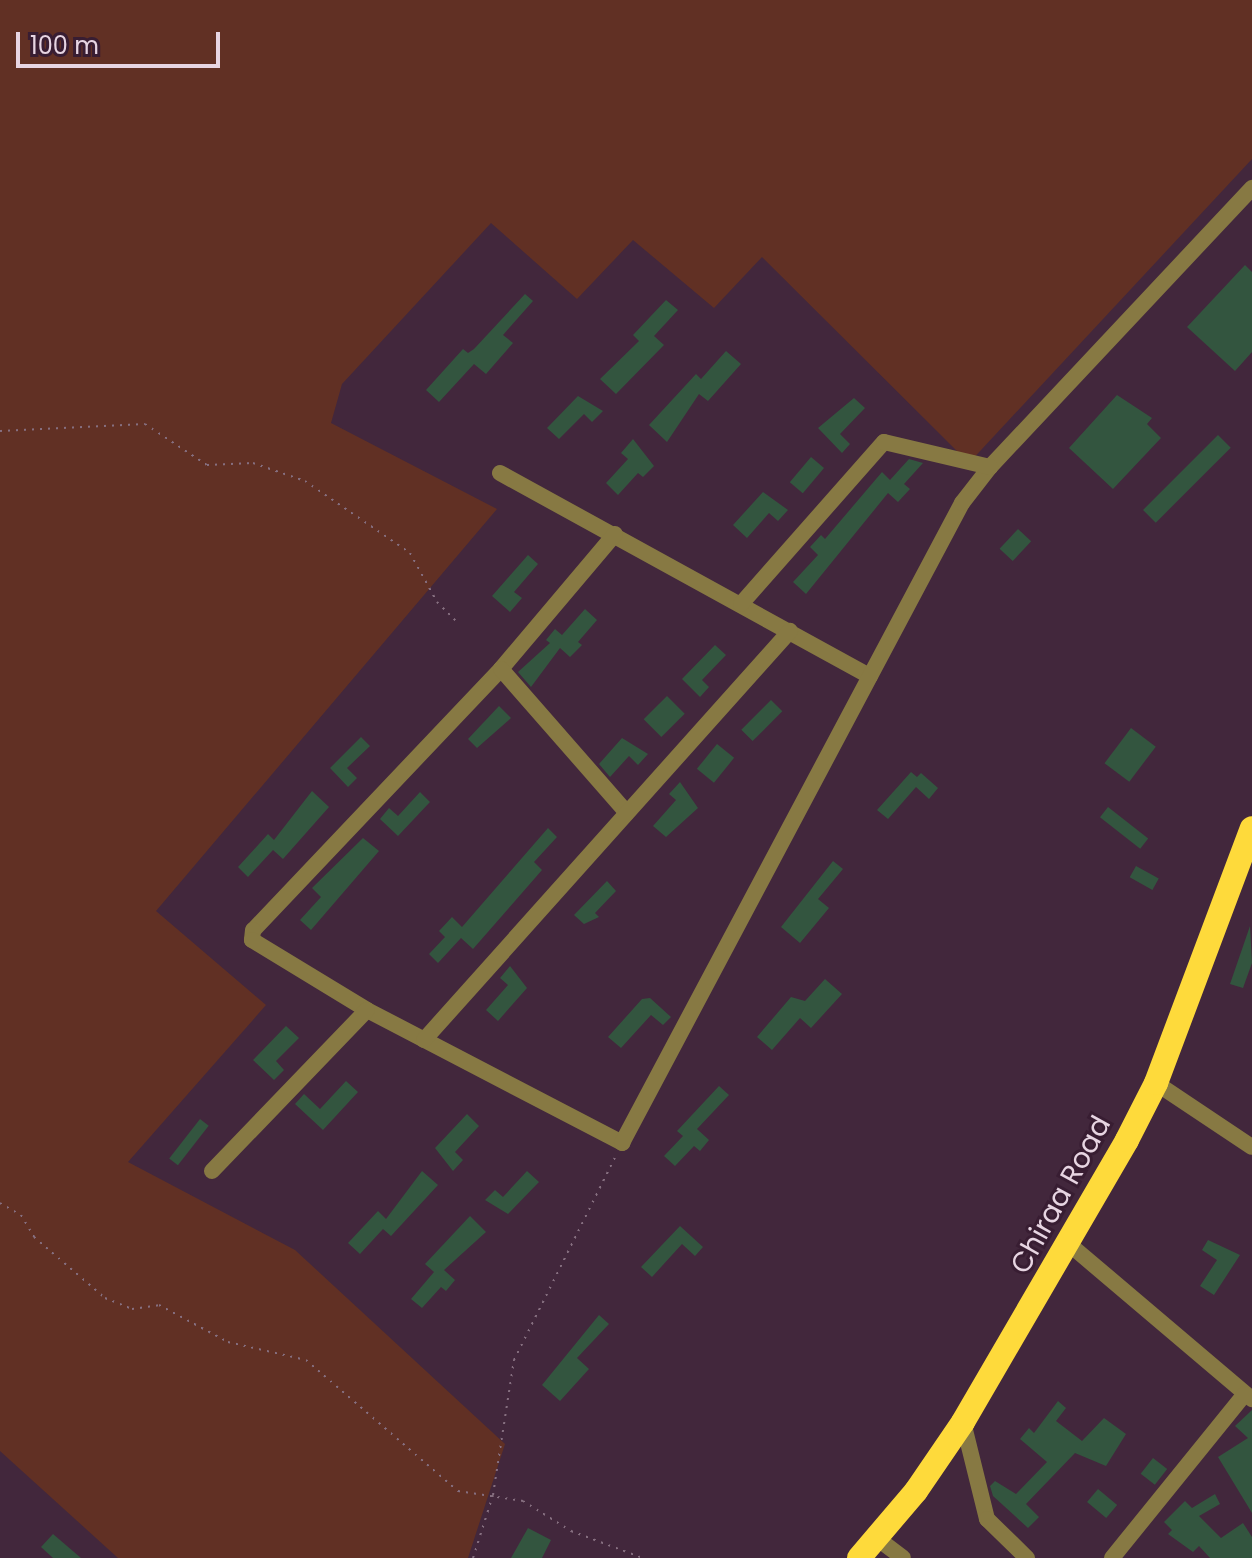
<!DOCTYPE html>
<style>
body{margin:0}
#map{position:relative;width:1252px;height:1558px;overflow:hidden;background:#42273c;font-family:Poppins,sans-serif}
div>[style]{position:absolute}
.green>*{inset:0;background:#613024}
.building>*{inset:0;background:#33553f;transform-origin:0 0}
.path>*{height:2px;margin-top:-1px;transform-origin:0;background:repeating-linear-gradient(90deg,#866f80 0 2px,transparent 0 8px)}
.minor>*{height:16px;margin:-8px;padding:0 8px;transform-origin:8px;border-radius:8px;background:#877943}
.highway>*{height:24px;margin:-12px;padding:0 12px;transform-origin:12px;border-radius:12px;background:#feda3b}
span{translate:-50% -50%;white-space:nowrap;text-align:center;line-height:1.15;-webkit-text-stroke:6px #381d32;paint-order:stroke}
.street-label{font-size:28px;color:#e7d5e2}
.scale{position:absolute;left:16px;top:32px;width:204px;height:36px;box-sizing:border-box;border:4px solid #e7d5e2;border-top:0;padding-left:10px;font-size:24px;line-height:28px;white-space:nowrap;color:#e7d5e2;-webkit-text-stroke:6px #381d32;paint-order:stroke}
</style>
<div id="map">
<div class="green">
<i style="clip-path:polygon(0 0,1252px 0,1252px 159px,969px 463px,762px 257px,714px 308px,633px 240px,577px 299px,491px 223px,342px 384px,331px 423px,497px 509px,156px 911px,266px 1005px,128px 1162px,295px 1250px,505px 1444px,468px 1558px,118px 1558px,0 1451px)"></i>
</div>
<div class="building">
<i style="clip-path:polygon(1245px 265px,1252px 272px,1252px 352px,1235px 371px,1187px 327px)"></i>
<i style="clip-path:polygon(525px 294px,533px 301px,503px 335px,513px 343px,486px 374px,474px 364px,439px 402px,426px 390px,463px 349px,468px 353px,474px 349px)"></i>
<i style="clip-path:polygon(666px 300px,678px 310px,654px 336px,664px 345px,616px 394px,600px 379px,639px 341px,633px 335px)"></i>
<i style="clip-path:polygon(726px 351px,741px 364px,708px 401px,699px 394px,667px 442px,649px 425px,696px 374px,701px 379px)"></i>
<i style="clip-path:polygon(1117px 395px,1152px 418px,1147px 424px,1161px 438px,1113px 489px,1069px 448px)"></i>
<i style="clip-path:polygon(578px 396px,603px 411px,592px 422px,584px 414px,559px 439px,547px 428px)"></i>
<i style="clip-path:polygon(854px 398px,865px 408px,840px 434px,850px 444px,842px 453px,818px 428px)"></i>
<i style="left:1218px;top:435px;width:18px;height:106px;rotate:45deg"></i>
<i style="clip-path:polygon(633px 439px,654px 466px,643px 477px,638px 473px,618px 495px,606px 483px,628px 459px,621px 453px)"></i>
<i style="left:811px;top:457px;width:17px;height:33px;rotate:40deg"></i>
<i style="clip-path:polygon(909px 459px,923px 463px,904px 484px,910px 489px,898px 502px,888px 493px,806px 594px,793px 582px,818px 555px,810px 547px,821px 535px,825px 539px,882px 472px,890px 480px)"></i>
<i style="clip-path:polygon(763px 492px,788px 510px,778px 521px,769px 513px,747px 538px,733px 525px)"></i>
<i style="left:1018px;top:529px;width:18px;height:27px;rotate:43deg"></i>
<i style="clip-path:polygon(528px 555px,538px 564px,514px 592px,522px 598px,510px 612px,492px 596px)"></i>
<i style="clip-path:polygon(585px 609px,597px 620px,578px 642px,582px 645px,570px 657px,560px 648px,531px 687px,518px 672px,550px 643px,546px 640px,555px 629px,562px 635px)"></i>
<i style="clip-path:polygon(715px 645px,726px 655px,702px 680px,709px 687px,700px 697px,682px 679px)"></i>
<i style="left:667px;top:696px;width:25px;height:33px;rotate:45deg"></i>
<i style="left:771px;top:700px;width:16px;height:42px;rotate:45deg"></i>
<i style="clip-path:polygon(499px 706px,511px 718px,477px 748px,468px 739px)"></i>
<i style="left:1131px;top:728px;width:31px;height:44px;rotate:37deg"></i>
<i style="clip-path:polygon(361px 737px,370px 746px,347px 768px,357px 778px,348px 787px,330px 768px)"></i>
<i style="clip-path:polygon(622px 738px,648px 754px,638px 765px,629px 756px,610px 777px,599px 764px)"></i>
<i style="left:717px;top:744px;width:22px;height:32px;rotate:39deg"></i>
<i style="clip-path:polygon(911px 772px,917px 777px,921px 773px,938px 788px,929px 799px,916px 787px,888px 819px,877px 810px)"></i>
<i style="clip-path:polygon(680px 782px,698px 808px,666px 837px,653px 826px,676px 800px,669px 794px)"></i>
<i style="clip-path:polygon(312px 791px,329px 807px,283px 859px,273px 850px,248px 877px,238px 867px,268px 834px,274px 840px)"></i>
<i style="clip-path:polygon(420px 792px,430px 802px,398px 836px,380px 819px,389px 808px,398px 816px)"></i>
<i style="left:1108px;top:807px;width:51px;height:13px;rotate:38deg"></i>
<i style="clip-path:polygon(548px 828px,557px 837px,534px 862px,542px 870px,473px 949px,461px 938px,438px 963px,429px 954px,445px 937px,439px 931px,452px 917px,462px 927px)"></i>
<i style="clip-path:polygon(363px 838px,379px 851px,311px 930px,300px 920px,321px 897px,312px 888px)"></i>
<i style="clip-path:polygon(833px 861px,843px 869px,818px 899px,829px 908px,800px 943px,781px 927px)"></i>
<i style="left:1136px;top:866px;width:26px;height:13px;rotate:29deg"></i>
<i style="clip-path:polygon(607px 881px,616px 891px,595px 913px,599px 917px,584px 924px,574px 915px)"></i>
<i style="clip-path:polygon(1250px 926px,1252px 963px,1243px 988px,1230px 984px)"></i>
<i style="clip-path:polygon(510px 966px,527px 988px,498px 1021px,486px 1010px,508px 985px,500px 978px)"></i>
<i style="clip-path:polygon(825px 979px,842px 994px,811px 1028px,800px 1018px,772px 1050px,757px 1037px,791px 997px,805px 1001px)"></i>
<i style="clip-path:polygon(650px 998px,671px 1017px,663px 1025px,651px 1015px,621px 1048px,608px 1037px,642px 999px)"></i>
<i style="clip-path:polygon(286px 1026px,299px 1038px,276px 1061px,284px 1070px,274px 1080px,253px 1060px)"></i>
<i style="clip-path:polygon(346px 1081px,358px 1092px,323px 1130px,295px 1104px,304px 1094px,320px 1109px)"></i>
<i style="clip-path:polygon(719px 1086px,729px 1095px,697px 1129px,709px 1140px,700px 1151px,694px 1146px,675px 1166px,664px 1156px,683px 1136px,677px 1131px)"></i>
<i style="clip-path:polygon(467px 1114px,479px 1126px,455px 1152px,463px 1160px,453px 1171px,435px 1148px)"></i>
<i style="left:200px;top:1119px;width:11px;height:50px;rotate:38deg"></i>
<i style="clip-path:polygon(422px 1171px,438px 1185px,391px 1236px,383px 1229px,360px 1254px,348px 1243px,378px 1211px,386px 1219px)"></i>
<i style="clip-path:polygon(527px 1171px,539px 1182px,508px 1214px,485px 1200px,495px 1190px,503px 1197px)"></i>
<i style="clip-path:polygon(470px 1216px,486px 1232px,444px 1270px,455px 1280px,446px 1291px,441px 1287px,422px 1308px,411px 1299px,434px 1272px,425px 1264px)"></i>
<i style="clip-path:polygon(680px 1226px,703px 1247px,695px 1256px,682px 1244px,652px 1277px,641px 1267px)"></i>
<i style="clip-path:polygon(1208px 1240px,1240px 1255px,1214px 1295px,1200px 1286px,1217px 1260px,1202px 1250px)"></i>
<i style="clip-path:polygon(599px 1315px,609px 1324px,577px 1358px,589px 1369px,560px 1401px,542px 1385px)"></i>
<i style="clip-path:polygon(1058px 1401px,1066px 1408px,1056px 1421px,1082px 1441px,1104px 1418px,1126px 1434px,1106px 1466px,1075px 1453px,1026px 1504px,1039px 1517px,1028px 1528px,993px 1496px,990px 1486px,995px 1481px,1016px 1494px,1047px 1462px,1020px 1439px,1029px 1428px,1034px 1433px)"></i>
<i style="clip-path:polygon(1252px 1410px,1252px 1513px,1218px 1457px,1248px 1438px,1235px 1426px)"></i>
<i style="left:1153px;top:1458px;width:18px;height:20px;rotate:38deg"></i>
<i style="left:1098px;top:1489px;width:25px;height:17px;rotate:40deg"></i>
<i style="clip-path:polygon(1215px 1494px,1220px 1504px,1199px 1516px,1221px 1538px,1243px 1523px,1252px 1537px,1252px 1558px,1210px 1558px,1199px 1546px,1193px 1552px,1168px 1534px,1172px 1530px,1164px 1522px,1185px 1501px,1192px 1508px)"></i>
<i style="clip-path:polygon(528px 1528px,551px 1540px,542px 1558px,511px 1558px)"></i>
<i style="clip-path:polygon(53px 1534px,81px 1558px,53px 1558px,41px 1547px)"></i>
</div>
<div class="path">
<i style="left:0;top:431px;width:145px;rotate:-2.8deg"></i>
<i style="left:145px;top:424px;width:74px;rotate:33.5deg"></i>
<i style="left:207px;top:465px;width:46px;rotate:-2.5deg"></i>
<i style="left:253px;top:463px;width:55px;rotate:19.1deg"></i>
<i style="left:305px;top:481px;width:127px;rotate:34.4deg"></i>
<i style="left:410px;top:553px;width:56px;rotate:61.1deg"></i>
<i style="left:437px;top:602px;width:27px;rotate:45deg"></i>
<i style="left:0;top:1203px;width:24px;rotate:30deg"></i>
<i style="left:21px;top:1215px;width:26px;rotate:59deg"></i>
<i style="left:34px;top:1237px;width:94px;rotate:40.7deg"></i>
<i style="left:105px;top:1298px;width:29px;rotate:22deg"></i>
<i style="left:132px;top:1309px;width:27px;rotate:-8deg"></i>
<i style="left:159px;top:1305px;width:78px;rotate:28.2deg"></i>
<i style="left:228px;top:1342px;width:80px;rotate:13deg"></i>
<i style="left:306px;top:1360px;width:201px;rotate:40.8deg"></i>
<i style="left:458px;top:1491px;width:66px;rotate:8.7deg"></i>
<i style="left:523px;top:1501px;width:57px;rotate:32deg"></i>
<i style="left:571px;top:1531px;width:77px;rotate:20.6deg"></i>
<i style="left:473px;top:1558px;width:66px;rotate:-72.4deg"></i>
<i style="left:493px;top:1495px;width:137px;rotate:-81.2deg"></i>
<i style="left:514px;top:1360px;width:229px;rotate:-63.5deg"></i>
</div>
<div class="minor">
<i style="left:500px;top:473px;width:422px;rotate:28.8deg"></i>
<i style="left:615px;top:534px;width:177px;rotate:130.2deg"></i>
<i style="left:501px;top:669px;width:360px;rotate:133.5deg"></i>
<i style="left:253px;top:930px;width:10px;rotate:96deg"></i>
<i style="left:252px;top:940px;width:135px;rotate:31.3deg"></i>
<i style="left:367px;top:1010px;width:288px;rotate:27.5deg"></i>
<i style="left:622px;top:1143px;width:725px;rotate:-62.02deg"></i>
<i style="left:962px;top:503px;width:46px;rotate:-52.1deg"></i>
<i style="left:990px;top:467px;width:383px;rotate:-46.8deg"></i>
<i style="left:741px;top:604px;width:216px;rotate:-48.6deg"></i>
<i style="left:884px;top:442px;width:109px;rotate:13.3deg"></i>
<i style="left:501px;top:669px;width:191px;rotate:48.8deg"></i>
<i style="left:424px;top:1040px;width:549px;rotate:-48.18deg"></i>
<i style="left:1156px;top:1083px;width:115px;rotate:33.7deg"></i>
<i style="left:212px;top:1171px;width:223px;rotate:-46.1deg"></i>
<i style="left:1069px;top:1244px;width:240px;rotate:40.3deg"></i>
<i style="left:963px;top:1422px;width:100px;rotate:76.1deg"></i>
<i style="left:987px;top:1519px;width:56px;rotate:44.3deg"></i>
<i style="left:878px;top:1539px;width:31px;rotate:37deg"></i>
<i style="left:1112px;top:1558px;width:211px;rotate:-51deg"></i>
</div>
<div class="highway">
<i style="left:859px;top:1558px;width:88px;rotate:-49.6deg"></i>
<i style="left:916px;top:1491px;width:83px;rotate:-55.7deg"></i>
<i style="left:963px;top:1422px;width:326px;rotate:-59.8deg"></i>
<i style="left:1127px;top:1140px;width:64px;rotate:-63deg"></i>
<i style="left:1156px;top:1083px;width:272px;rotate:-69.4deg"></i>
</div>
<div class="street-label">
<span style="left:1061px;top:1195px;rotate:-61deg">Chiraa Road</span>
</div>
<div class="scale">100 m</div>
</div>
